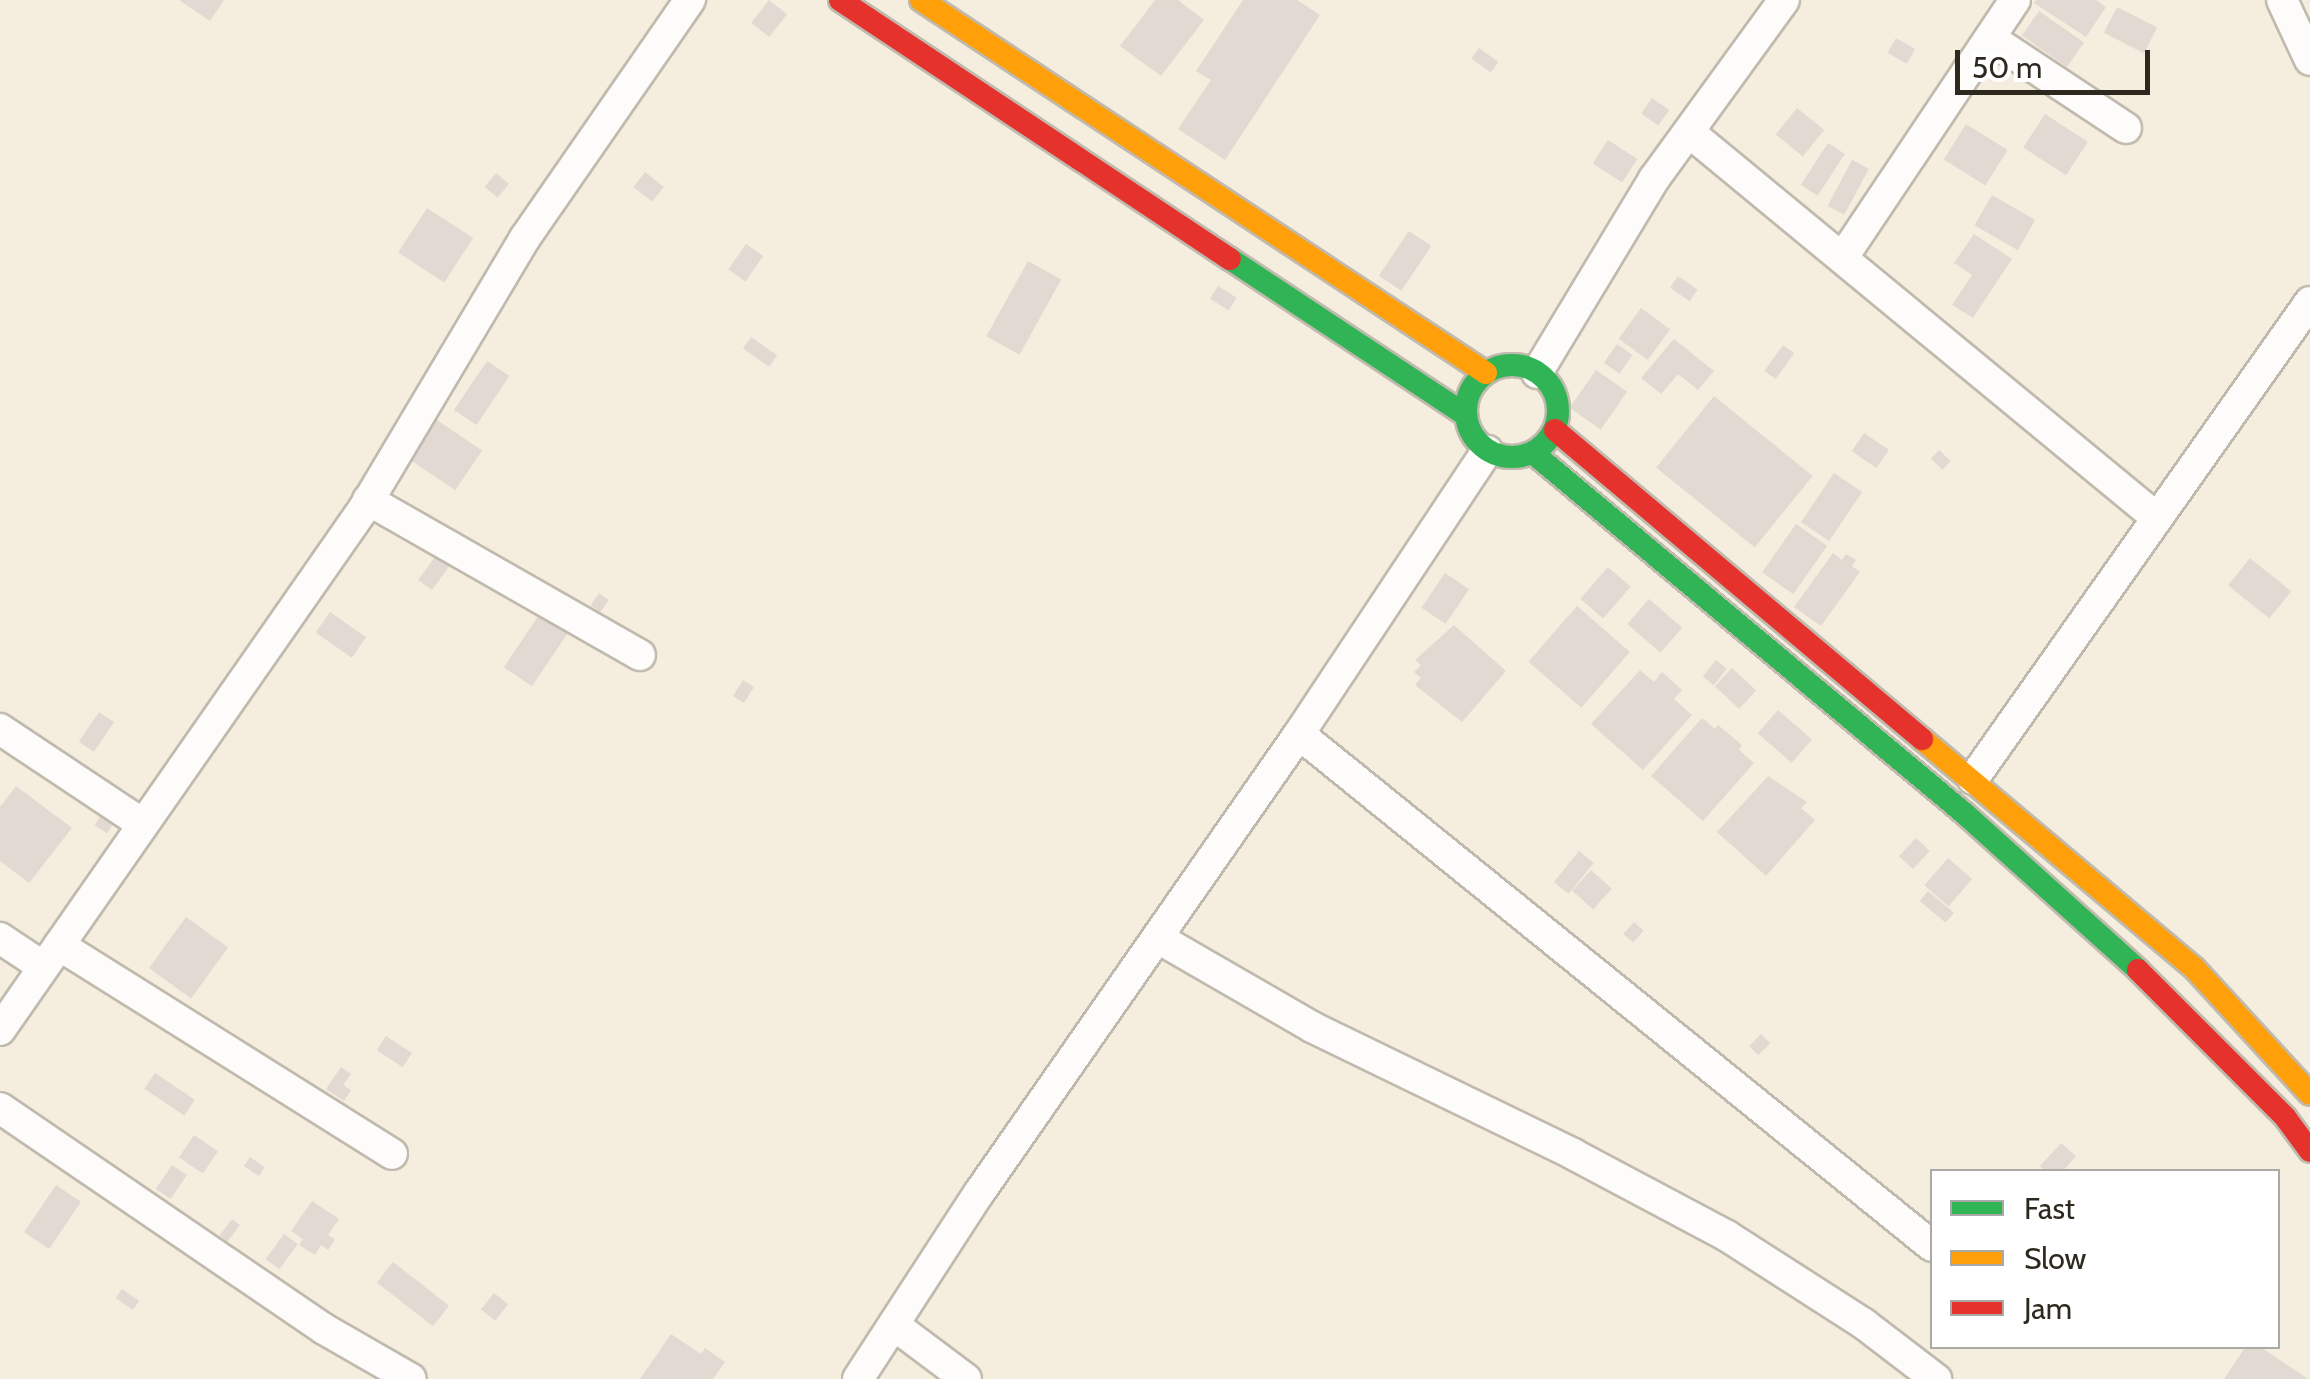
<!DOCTYPE html>
<style>
body{margin:0}
#map{position:relative;width:2310px;height:1379px;overflow:hidden;background:#f5eede;font-family:Cabin,sans-serif}
div>[style]{position:absolute}
.building>*{inset:0;background:#e2d9d3;transform-origin:0 0}
.roads{filter:drop-shadow(2px 0 #c0baae) drop-shadow(-2px 0 #c0baae) drop-shadow(0 2px #c0baae) drop-shadow(0 -2px #c0baae)}
.street>*{height:30px;margin:-15px;padding:0 15px;transform-origin:15px;border-radius:15px;background:#fefcfa}
.fast>*{height:22px;margin:-11px;padding:0 11px;transform-origin:11px;border-radius:11px;background:#30b455}
.fast>.ring{margin:-11px;padding:0;box-sizing:content-box;background:none;border:22px solid #30b455;border-radius:50%}
.slow>*{height:22px;margin:-11px;padding:0 11px;transform-origin:11px;border-radius:11px;background:#ff9f0a}
.jam>*{height:22px;margin:-11px;padding:0 11px;transform-origin:11px;border-radius:11px;background:#e5322d}
span{translate:-50% -50%;white-space:nowrap;text-align:center;line-height:1.15;-webkit-text-stroke:8px #fff;paint-order:stroke}
.legend{position:absolute;left:1930px;top:1169px;width:350px;height:180px;box-sizing:border-box;background:#fff;border:2px solid #aba9a5;margin:0;padding:12px 18px;list-style:none;font-size:30px;color:#2d291e}
.legend li{display:flex;align-items:center;gap:20px;height:50px}
.legend b{width:50px;border:2px solid #aba9a5}
.scale{position:absolute;left:1955px;top:50px;width:195px;height:45px;box-sizing:border-box;border:5px solid #2d291e;border-top:0;padding-left:12px;font-size:30px;line-height:35px;white-space:nowrap;color:#2d291e;-webkit-text-stroke:8px #fff;paint-order:stroke}
</style>
<div id="map">
<div class="building">
<i style="clip-path:polygon(179px 0,224px 0,210px 21px)"></i>
<i style="left:769px;top:0;width:23px;height:29px;rotate:38deg"></i>
<i style="clip-path:polygon(1155px 0,1178px 0,1204px 20px,1161px 76px,1120px 46px)"></i>
<i style="clip-path:polygon(1243px 0,1297px 0,1320px 15px,1225px 160px,1178px 129px,1211px 80px,1196px 71px)"></i>
<i style="clip-path:polygon(2036px 0,2096px 0,2106px 7px,2086px 37px,2034px 3px)"></i>
<i style="left:2117px;top:7px;width:45px;height:29px;rotate:27deg"></i>
<i style="left:2039px;top:11px;width:55px;height:30px;rotate:35deg"></i>
<i style="left:1896px;top:38px;width:22px;height:17px;rotate:30deg"></i>
<i style="left:1479px;top:48px;width:24px;height:13px;rotate:36deg"></i>
<i style="left:1652px;top:98px;width:21px;height:19px;rotate:35deg"></i>
<i style="left:1797px;top:108px;width:35px;height:34px;rotate:39deg"></i>
<i style="left:2045px;top:114px;width:51px;height:40px;rotate:33deg"></i>
<i style="left:1966px;top:124px;width:49px;height:42px;rotate:32deg"></i>
<i style="left:1608px;top:140px;width:35px;height:28px;rotate:33deg"></i>
<i style="left:1828px;top:143px;width:20px;height:50px;rotate:33deg"></i>
<i style="left:1852px;top:160px;width:19px;height:52px;rotate:28deg"></i>
<i style="left:645px;top:172px;width:24px;height:19px;rotate:38deg"></i>
<i style="left:496px;top:173px;width:17px;height:18px;rotate:40deg"></i>
<i style="left:1992px;top:195px;width:50px;height:35px;rotate:30deg"></i>
<i style="left:427px;top:208px;width:55px;height:53px;rotate:33deg"></i>
<i style="left:1409px;top:231px;width:27px;height:54px;rotate:34deg"></i>
<i style="clip-path:polygon(1974px 234px,2012px 259px,1973px 318px,1952px 305px,1972px 275px,1954px 263px)"></i>
<i style="left:746px;top:244px;width:21px;height:31px;rotate:35deg"></i>
<i style="left:1028px;top:261px;width:38px;height:86px;rotate:29deg"></i>
<i style="left:1678px;top:276px;width:24px;height:14px;rotate:35deg"></i>
<i style="left:1218px;top:286px;width:22px;height:15px;rotate:32deg"></i>
<i style="left:1641px;top:308px;width:36px;height:38px;rotate:36deg"></i>
<i style="left:751px;top:337px;width:32px;height:14px;rotate:35deg"></i>
<i style="clip-path:polygon(1674px 339px,1714px 371px,1698px 390px,1678px 374px,1661px 394px,1641px 378px)"></i>
<i style="left:1617px;top:344px;width:19px;height:23px;rotate:35deg"></i>
<i style="left:1783px;top:345px;width:14px;height:32px;rotate:36deg"></i>
<i style="left:487px;top:361px;width:27px;height:59px;rotate:34deg"></i>
<i style="left:1596px;top:370px;width:38px;height:46px;rotate:35deg"></i>
<i style="left:1714px;top:396px;width:127px;height:92px;rotate:39deg"></i>
<i style="left:434px;top:418px;width:58px;height:48px;rotate:34deg"></i>
<i style="left:1864px;top:433px;width:30px;height:22px;rotate:34deg"></i>
<i style="left:1939px;top:450px;width:16px;height:12px;rotate:43deg"></i>
<i style="left:1834px;top:473px;width:34px;height:59px;rotate:34deg"></i>
<i style="left:1796px;top:524px;width:38px;height:59px;rotate:35deg"></i>
<i style="left:440px;top:550px;width:17px;height:37px;rotate:36deg"></i>
<i style="clip-path:polygon(1833px 553px,1842px 560px,1846px 554px,1856px 560px,1852px 566px,1860px 572px,1821px 626px,1794px 607px)"></i>
<i style="left:2250px;top:558px;width:53px;height:35px;rotate:39deg"></i>
<i style="left:1608px;top:567px;width:30px;height:42px;rotate:41deg"></i>
<i style="left:1445px;top:573px;width:29px;height:42px;rotate:34deg"></i>
<i style="left:599px;top:593px;width:12px;height:15px;rotate:35deg"></i>
<i style="left:1649px;top:599px;width:44px;height:33px;rotate:41deg"></i>
<i style="left:1577px;top:606px;width:70px;height:74px;rotate:41deg"></i>
<i style="left:330px;top:612px;width:44px;height:25px;rotate:35deg"></i>
<i style="left:539px;top:615px;width:34px;height:63px;rotate:34deg"></i>
<i style="clip-path:polygon(1454px 625px,1506px 671px,1462px 722px,1415px 685px,1421px 678px,1414px 672px,1421px 665px,1415px 660px)"></i>
<i style="left:1716px;top:660px;width:14px;height:21px;rotate:39deg"></i>
<i style="left:1732px;top:668px;width:33px;height:25px;rotate:43deg"></i>
<i style="clip-path:polygon(1640px 670px,1654px 682px,1662px 672px,1682px 690px,1674px 699px,1692px 715px,1643px 770px,1591px 724px)"></i>
<i style="left:743px;top:680px;width:13px;height:19px;rotate:32deg"></i>
<i style="left:1778px;top:710px;width:45px;height:31px;rotate:41deg"></i>
<i style="left:99px;top:712px;width:18px;height:36px;rotate:34deg"></i>
<i style="clip-path:polygon(1702px 718px,1715px 729px,1718px 725px,1742px 745px,1739px 750px,1754px 763px,1703px 821px,1651px 776px)"></i>
<i style="clip-path:polygon(1768px 776px,1807px 802px,1801px 808px,1815px 820px,1766px 876px,1717px 832px)"></i>
<i style="clip-path:polygon(16px 786px,72px 828px,29px 883px,0 861px,0 807px)"></i>
<i style="left:104px;top:810px;width:15px;height:18px;rotate:32deg"></i>
<i style="left:1916px;top:838px;width:19px;height:25px;rotate:43deg"></i>
<i style="left:1579px;top:851px;width:19px;height:40px;rotate:39deg"></i>
<i style="left:1948px;top:858px;width:32px;height:36px;rotate:41deg"></i>
<i style="left:1591px;top:870px;width:28px;height:28px;rotate:42deg"></i>
<i style="left:1928px;top:891px;width:34px;height:13px;rotate:40deg"></i>
<i style="left:186px;top:917px;width:52px;height:63px;rotate:36deg"></i>
<i style="left:1634px;top:922px;width:13px;height:16px;rotate:42deg"></i>
<i style="left:1761px;top:1034px;width:13px;height:17px;rotate:45deg"></i>
<i style="left:386px;top:1036px;width:31px;height:17px;rotate:33deg"></i>
<i style="clip-path:polygon(341px 1067px,351px 1074px,343px 1085px,351px 1090px,344px 1101px,326px 1089px)"></i>
<i style="left:155px;top:1073px;width:48px;height:19px;rotate:34deg"></i>
<i style="left:194px;top:1135px;width:29px;height:27px;rotate:34deg"></i>
<i style="clip-path:polygon(2061px 1143px,2076px 1156px,2062px 1172px,2046px 1172px,2040px 1166px)"></i>
<i style="left:250px;top:1157px;width:18px;height:11px;rotate:34deg"></i>
<i style="left:172px;top:1165px;width:18px;height:29px;rotate:34deg"></i>
<i style="left:56px;top:1185px;width:30px;height:57px;rotate:34deg"></i>
<i style="clip-path:polygon(312px 1201px,339px 1219px,328px 1235px,335px 1239px,328px 1250px,321px 1245px,315px 1255px,299px 1245px,303px 1239px,291px 1231px)"></i>
<i style="left:232px;top:1219px;width:10px;height:21px;rotate:37deg"></i>
<i style="left:284px;top:1234px;width:17px;height:31px;rotate:36deg"></i>
<i style="left:393px;top:1262px;width:71px;height:26px;rotate:38deg"></i>
<i style="left:122px;top:1289px;width:21px;height:11px;rotate:35deg"></i>
<i style="left:494px;top:1293px;width:18px;height:21px;rotate:38deg"></i>
<i style="clip-path:polygon(671px 1334px,701px 1354px,705px 1348px,725px 1362px,713px 1379px,640px 1379px)"></i>
<i style="clip-path:polygon(2246px 1346px,2259px 1346px,2308px 1379px,2224px 1379px)"></i>
</div>
<div class="roads">
<div class="street">
<i style="left:2282px;top:0;width:66px;rotate:65deg"></i>
<i style="left:1990px;top:38px;width:163px;rotate:33.5deg"></i>
<i style="left:1689px;top:132px;width:607px;rotate:39.52deg"></i>
<i style="left:1843px;top:257px;width:309px;rotate:-56.2deg"></i>
<i style="left:1537px;top:373px;width:227px;rotate:-58.9deg"></i>
<i style="left:1654px;top:179px;width:221px;rotate:-54deg"></i>
<i style="left:368px;top:500px;width:313px;rotate:29.7deg"></i>
<i style="left:0;top:729px;width:169px;rotate:33.7deg"></i>
<i style="left:1299px;top:734px;width:814px;rotate:38.97deg"></i>
<i style="left:1973px;top:779px;width:584px;rotate:-54.76deg"></i>
<i style="left:0;top:938px;width:50px;rotate:33.7deg"></i>
<i style="left:1158px;top:938px;width:178px;rotate:30deg"></i>
<i style="left:1312px;top:1027px;width:290px;rotate:25.9deg"></i>
<i style="left:1573px;top:1154px;width:174px;rotate:28deg"></i>
<i style="left:1727px;top:1236px;width:163px;rotate:32.7deg"></i>
<i style="left:1864px;top:1324px;width:91px;rotate:37.4deg"></i>
<i style="left:59px;top:945px;width:393px;rotate:32.1deg"></i>
<i style="left:0;top:1030px;width:636px;rotate:-55.11deg"></i>
<i style="left:364px;top:508px;width:314px;rotate:-59.2deg"></i>
<i style="left:525px;top:238px;width:290px;rotate:-55.3deg"></i>
<i style="left:0;top:1108px;width:392px;rotate:34.3deg"></i>
<i style="left:324px;top:1329px;width:100px;rotate:29.9deg"></i>
<i style="left:894px;top:1325px;width:90px;rotate:36.9deg"></i>
<i style="left:858px;top:1379px;width:222px;rotate:-57deg"></i>
<i style="left:979px;top:1193px;width:560px;rotate:-55.12deg"></i>
<i style="left:1299px;top:734px;width:340px;rotate:-56.4deg"></i>
</div>
<div class="fast">
<i style="left:1230px;top:259px;width:283px;rotate:33.5deg"></i>
<i class="ring" style="left:1466px;top:365px;width:70px;height:70px"></i>
<i style="left:1533px;top:453px;width:563px;rotate:39.88deg"></i>
<i style="left:1965px;top:814px;width:233px;rotate:42deg"></i>
</div>
<div class="slow">
<i style="left:921px;top:0;width:677px;rotate:33.43deg"></i>
<i style="left:1922px;top:739px;width:356px;rotate:40.1deg"></i>
<i style="left:2194px;top:968px;width:171px;rotate:47.4deg"></i>
</div>
<div class="jam">
<i style="left:840px;top:0;width:468px;rotate:33.6deg"></i>
<i style="left:1555px;top:430px;width:480px;rotate:40.1deg"></i>
<i style="left:2138px;top:970px;width:208px;rotate:45deg"></i>
<i style="left:2285px;top:1117px;width:42px;rotate:53.7deg"></i>
</div>
</div>
<ul class="legend">
<li><b style="height:12px;background:#30b455"></b>Fast</li>
<li><b style="height:12px;background:#ff9f0a"></b>Slow</li>
<li><b style="height:12px;background:#e5322d"></b>Jam</li>
</ul>
<div class="scale">50 m</div>
</div>
